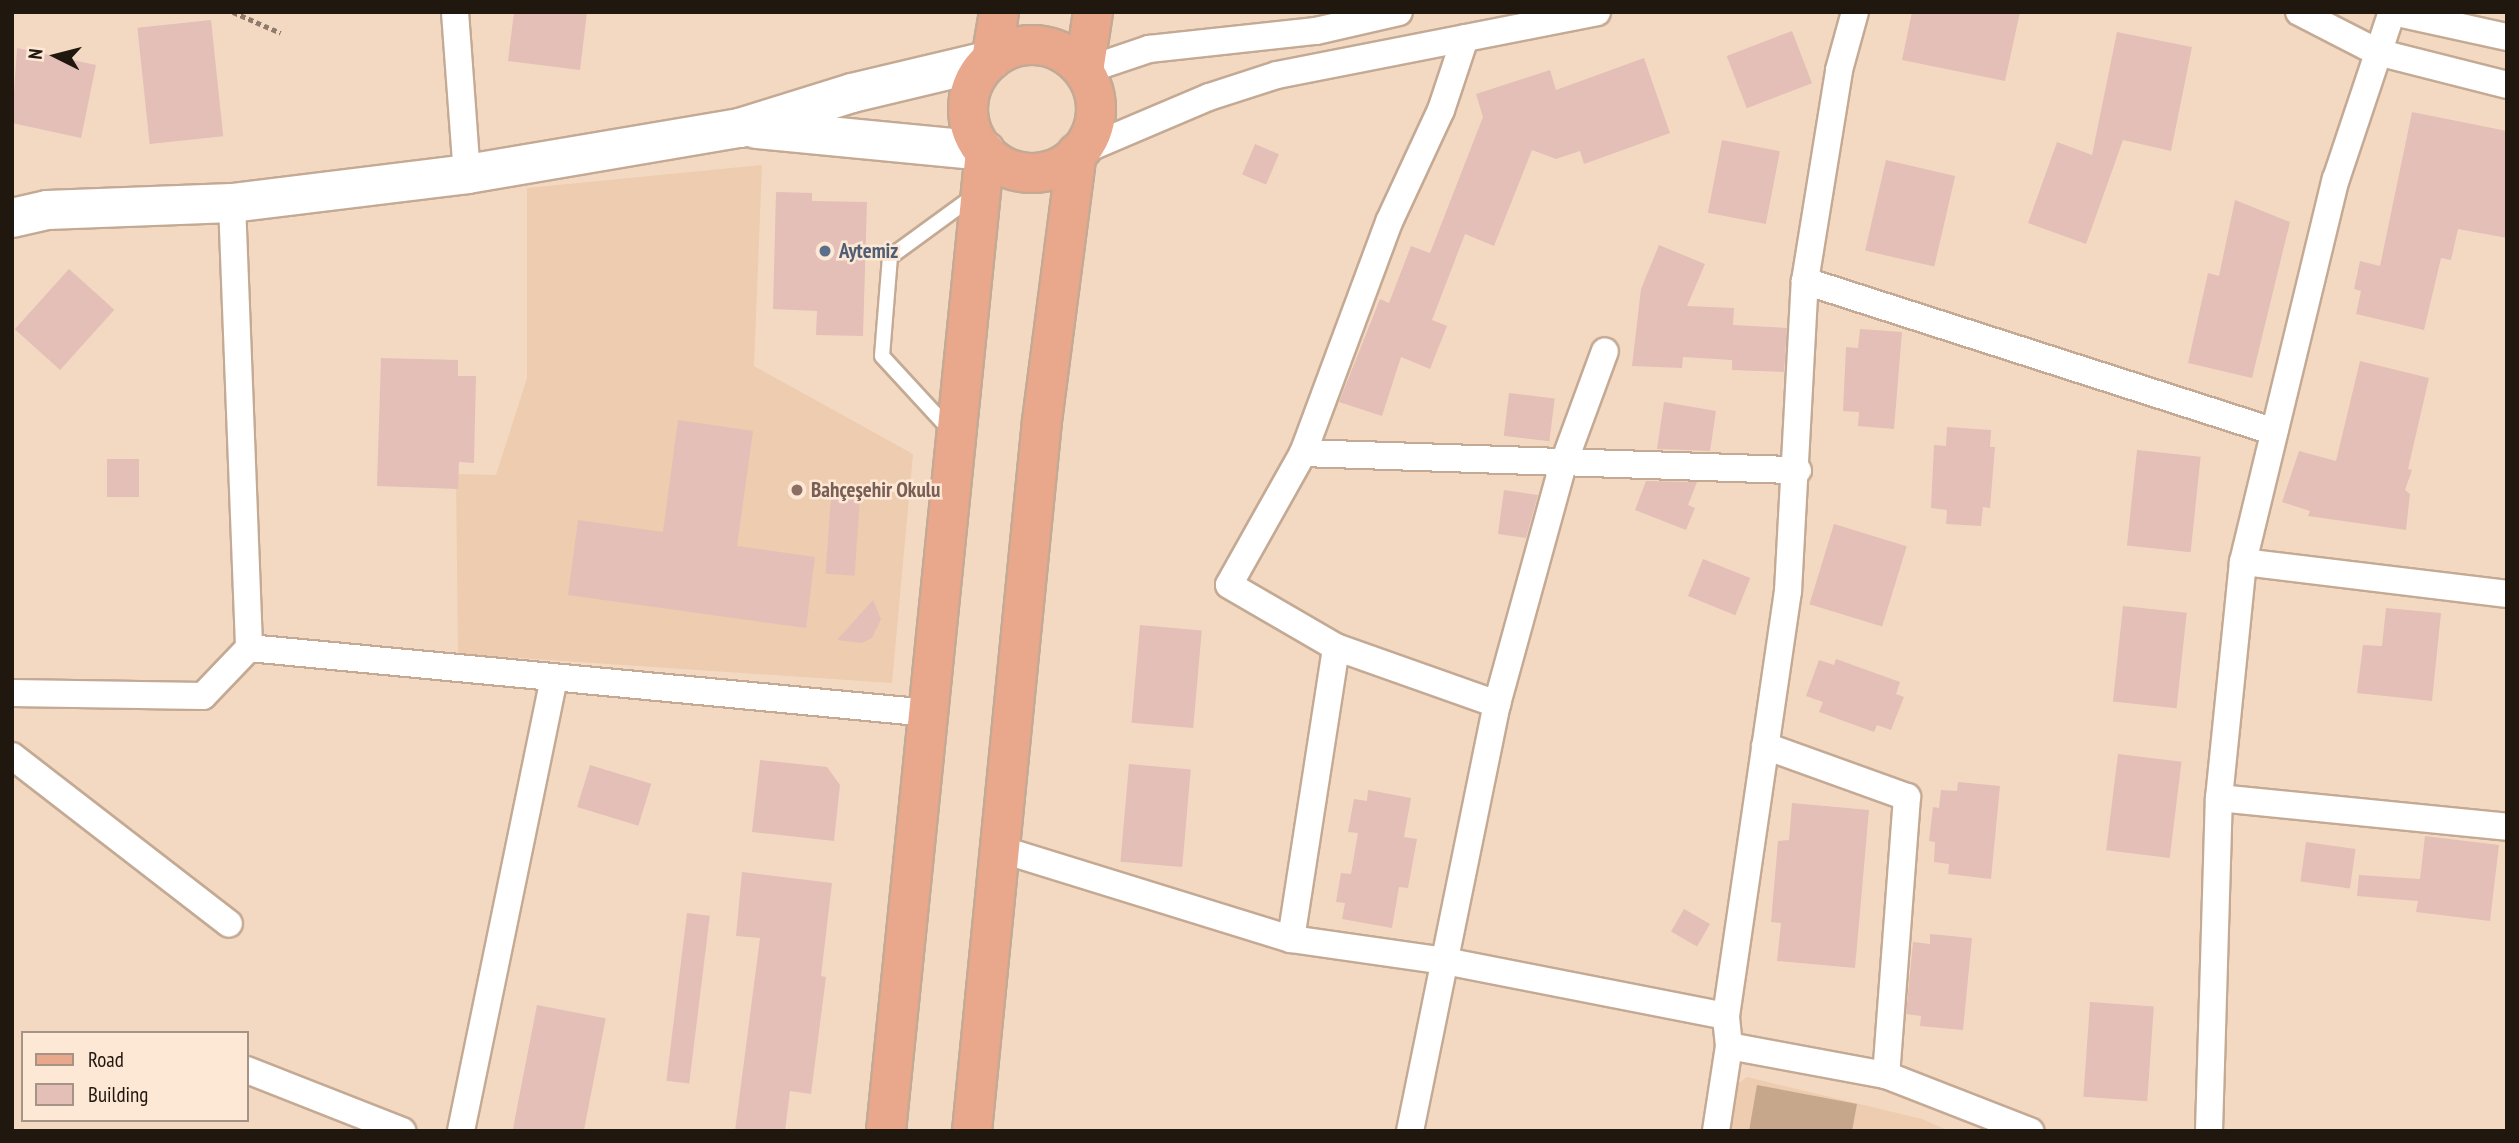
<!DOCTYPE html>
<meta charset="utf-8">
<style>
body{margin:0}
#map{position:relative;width:2519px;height:1143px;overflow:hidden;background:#f4d9c2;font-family:"PT Sans Narrow",sans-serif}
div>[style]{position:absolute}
.built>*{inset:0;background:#edccb0}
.green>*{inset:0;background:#c7a78c}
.building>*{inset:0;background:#e3bfb7;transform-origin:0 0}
.path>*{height:4.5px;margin-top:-2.25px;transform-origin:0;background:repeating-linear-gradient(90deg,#8e7b6b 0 5px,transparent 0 8.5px)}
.roads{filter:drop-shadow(2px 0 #c4aa94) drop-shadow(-2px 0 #c4aa94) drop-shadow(0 2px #c4aa94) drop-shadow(0 -2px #c4aa94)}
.lane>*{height:14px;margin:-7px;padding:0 7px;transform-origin:7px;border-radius:7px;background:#fff}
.street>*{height:26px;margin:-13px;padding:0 13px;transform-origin:13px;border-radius:13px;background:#fff}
.secondary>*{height:38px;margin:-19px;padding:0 19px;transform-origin:19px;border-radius:19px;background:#fff}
.primary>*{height:38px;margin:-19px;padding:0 19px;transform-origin:19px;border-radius:19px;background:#e9a78c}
.primary>.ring{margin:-19px;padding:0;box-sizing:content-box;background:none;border:38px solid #e9a78c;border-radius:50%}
.dots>*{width:19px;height:19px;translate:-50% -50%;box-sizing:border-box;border:4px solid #fde7d5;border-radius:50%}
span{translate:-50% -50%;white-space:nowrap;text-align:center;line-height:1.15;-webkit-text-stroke:5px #fde7d5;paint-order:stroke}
.service-label{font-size:21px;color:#4e5e75;font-weight:700}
.left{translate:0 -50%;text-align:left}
.education-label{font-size:21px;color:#785e54;font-weight:700}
.frame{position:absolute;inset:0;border:14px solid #20170e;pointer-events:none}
.legend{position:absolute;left:21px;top:1031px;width:228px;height:91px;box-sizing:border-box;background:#fde7d5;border:2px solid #a59485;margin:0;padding:9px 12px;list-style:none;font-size:21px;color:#20170e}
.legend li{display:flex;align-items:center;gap:14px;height:35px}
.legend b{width:35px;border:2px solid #a59485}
.north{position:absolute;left:21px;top:21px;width:70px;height:70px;-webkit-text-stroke:5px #fde7d5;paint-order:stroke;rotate:276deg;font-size:19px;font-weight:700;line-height:28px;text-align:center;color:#20170e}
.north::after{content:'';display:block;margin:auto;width:24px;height:32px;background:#20170e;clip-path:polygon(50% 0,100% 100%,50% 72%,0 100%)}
</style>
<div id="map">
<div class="built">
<i style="clip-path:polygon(762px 165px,754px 366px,913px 454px,892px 683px,458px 654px,456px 474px,496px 475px,527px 378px,527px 188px)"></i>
<i style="clip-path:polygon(1747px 1077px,1922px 1119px,1949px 1131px,1727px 1131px,1731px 1089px)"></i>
</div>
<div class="green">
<i style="clip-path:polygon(1757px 1085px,1857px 1104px,1852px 1131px,1749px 1131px)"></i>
</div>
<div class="building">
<i style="clip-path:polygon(514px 12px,587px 12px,580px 70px,508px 61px)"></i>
<i style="clip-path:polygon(1912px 12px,2020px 12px,2005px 81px,1902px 60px)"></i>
<i style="left:211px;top:20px;width:117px;height:74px;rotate:84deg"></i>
<i style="left:1792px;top:31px;width:56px;height:70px;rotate:69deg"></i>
<i style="clip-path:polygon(2117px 32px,2192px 47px,2171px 151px,2123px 140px,2086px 244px,2028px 223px,2057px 142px,2092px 155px)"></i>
<i style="clip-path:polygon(17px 48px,96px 65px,81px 138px,12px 123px)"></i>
<i style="clip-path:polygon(1644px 58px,1670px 133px,1584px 164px,1580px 151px,1556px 159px,1532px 150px,1494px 246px,1465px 234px,1432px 320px,1447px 326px,1430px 369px,1401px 357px,1382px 416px,1339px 402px,1380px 299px,1389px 303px,1411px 246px,1430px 253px,1483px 117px,1476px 94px,1550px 70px,1556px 90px)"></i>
<i style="clip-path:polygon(2412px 112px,2507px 131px,2507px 238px,2458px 229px,2451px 260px,2441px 258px,2424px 330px,2356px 314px,2361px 291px,2354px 289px,2360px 261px,2380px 266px)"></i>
<i style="left:1722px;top:140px;width:59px;height:74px;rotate:11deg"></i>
<i style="left:1255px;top:144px;width:26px;height:33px;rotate:23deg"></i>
<i style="left:1886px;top:160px;width:71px;height:93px;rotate:13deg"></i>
<i style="clip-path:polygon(776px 192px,812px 193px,812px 201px,867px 202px,863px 336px,816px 335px,817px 311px,773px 309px)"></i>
<i style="clip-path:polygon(2235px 200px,2290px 222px,2252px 378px,2188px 363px,2208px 273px,2219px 276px)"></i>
<i style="clip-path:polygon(1659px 245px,1705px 264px,1687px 306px,1734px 308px,1733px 325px,1787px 328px,1784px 372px,1732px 370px,1732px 360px,1683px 357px,1682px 368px,1632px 366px,1641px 289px)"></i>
<i style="left:69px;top:269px;width:61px;height:81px;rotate:42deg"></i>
<i style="clip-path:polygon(1860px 329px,1902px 332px,1894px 429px,1858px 426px,1859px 412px,1843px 411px,1846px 347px,1858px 348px)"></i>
<i style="clip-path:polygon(381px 358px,458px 360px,458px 376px,476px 376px,474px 463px,459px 462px,458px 489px,377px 486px)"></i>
<i style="clip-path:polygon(2360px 361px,2429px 378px,2408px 469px,2412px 470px,2405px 490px,2410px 494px,2406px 530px,2308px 516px,2310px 511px,2282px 502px,2299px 451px,2336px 461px)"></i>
<i style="left:1509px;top:393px;width:46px;height:43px;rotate:7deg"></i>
<i style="clip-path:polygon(1664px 402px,1716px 411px,1710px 451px,1657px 449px)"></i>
<i style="clip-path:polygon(678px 420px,753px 431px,737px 546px,815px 557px,806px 628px,568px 595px,578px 520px,663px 532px)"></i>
<i style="clip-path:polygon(1947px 427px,1991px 430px,1990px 447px,1995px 447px,1990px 508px,1983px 507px,1981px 526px,1946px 524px,1947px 510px,1931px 508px,1934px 445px,1946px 446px)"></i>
<i style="left:2137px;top:450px;width:64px;height:96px;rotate:6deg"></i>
<i style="left:107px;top:459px;width:32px;height:38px"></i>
<i style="clip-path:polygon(1646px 481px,1697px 482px,1688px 505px,1695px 508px,1686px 530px,1635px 510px)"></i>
<i style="clip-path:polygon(1504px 490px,1538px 495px,1526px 538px,1498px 534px)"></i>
<i style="left:831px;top:497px;width:29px;height:77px;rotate:4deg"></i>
<i style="left:1834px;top:524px;width:76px;height:84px;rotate:17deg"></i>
<i style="left:1703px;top:559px;width:51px;height:40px;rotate:22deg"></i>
<i style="clip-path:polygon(873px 600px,881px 619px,872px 638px,862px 643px,837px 640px)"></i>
<i style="left:2123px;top:606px;width:64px;height:96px;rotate:6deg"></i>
<i style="clip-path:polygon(2386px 608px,2441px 613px,2432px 701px,2357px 693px,2363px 645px,2382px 646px)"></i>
<i style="left:1140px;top:625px;width:62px;height:98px;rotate:5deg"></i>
<i style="clip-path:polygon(1836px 659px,1900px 682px,1896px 694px,1904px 697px,1891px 730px,1877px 725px,1874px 732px,1819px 712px,1823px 702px,1806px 696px,1819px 660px,1834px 665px)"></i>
<i style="left:2118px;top:754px;width:64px;height:97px;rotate:7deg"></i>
<i style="clip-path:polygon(760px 760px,827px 767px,840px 785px,834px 841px,752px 832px)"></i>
<i style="left:1129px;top:764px;width:62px;height:98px;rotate:5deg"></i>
<i style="left:590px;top:765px;width:64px;height:44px;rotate:17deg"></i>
<i style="clip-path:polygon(1958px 782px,2000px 786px,1991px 879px,1948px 874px,1949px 864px,1934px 862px,1935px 842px,1929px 841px,1933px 807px,1939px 808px,1941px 790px,1957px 791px)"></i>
<i style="clip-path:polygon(1368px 790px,1411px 798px,1404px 837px,1417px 839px,1408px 888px,1399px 887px,1392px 928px,1342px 919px,1345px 903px,1336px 902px,1341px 873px,1351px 874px,1358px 833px,1348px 832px,1354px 799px,1367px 801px)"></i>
<i style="clip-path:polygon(1792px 803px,1869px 810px,1855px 968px,1777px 961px,1781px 923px,1771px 922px,1778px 841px,1789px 840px)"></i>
<i style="clip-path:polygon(2425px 836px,2499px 845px,2490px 921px,2416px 912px,2418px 901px,2357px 896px,2359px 875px,2420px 879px)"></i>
<i style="left:2306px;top:842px;width:50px;height:40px;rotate:8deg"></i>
<i style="clip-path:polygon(742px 872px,832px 883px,821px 976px,826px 977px,811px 1094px,790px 1091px,785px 1131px,735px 1131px,760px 938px,736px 936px)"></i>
<i style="left:1684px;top:909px;width:30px;height:26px;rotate:30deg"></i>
<i style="left:687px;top:913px;width:23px;height:169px;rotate:7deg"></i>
<i style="clip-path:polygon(1930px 934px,1972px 938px,1963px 1030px,1920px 1026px,1921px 1016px,1906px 1014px,1913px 942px,1930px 944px)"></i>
<i style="left:2090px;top:1002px;width:64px;height:95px;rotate:4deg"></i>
<i style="left:537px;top:1005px;width:70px;height:128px;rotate:11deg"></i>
</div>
<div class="path">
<i style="left:233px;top:12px;width:52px;rotate:23.6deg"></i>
</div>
<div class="roads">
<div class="lane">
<i style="left:950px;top:430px;width:100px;rotate:-132.6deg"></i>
<i style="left:882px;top:356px;width:99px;rotate:-85.4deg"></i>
<i style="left:890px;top:257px;width:105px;rotate:-36.1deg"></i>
</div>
<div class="street">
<i style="left:455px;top:12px;width:162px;rotate:85.8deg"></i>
<i style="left:2299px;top:12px;width:88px;rotate:27.1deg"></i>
<i style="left:2377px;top:52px;width:134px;rotate:14.2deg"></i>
<i style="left:2393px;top:12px;width:117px;rotate:12.4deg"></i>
<i style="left:1465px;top:38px;width:76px;rotate:108.4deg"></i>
<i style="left:1441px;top:110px;width:123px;rotate:114.9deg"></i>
<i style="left:1389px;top:222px;width:246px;rotate:110.4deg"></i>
<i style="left:1303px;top:453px;width:151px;rotate:119.3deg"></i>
<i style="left:1229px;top:585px;width:124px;rotate:30.1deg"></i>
<i style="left:1336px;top:647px;width:171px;rotate:19.5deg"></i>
<i style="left:1084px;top:71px;width:69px;rotate:-18.7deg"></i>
<i style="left:1149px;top:49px;width:168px;rotate:-6.2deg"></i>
<i style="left:1316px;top:31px;width:85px;rotate:-12.9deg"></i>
<i style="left:1077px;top:153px;width:143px;rotate:-23deg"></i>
<i style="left:1209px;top:97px;width:71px;rotate:-17.9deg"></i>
<i style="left:1277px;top:75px;width:326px;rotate:-11.1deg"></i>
<i style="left:232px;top:203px;width:445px;rotate:87.8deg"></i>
<i style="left:249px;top:648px;width:683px;rotate:5.46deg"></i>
<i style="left:1805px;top:281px;width:493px;rotate:17.8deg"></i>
<i style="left:1303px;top:453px;width:495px;rotate:2deg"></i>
<i style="left:2243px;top:562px;width:266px;rotate:6.9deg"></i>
<i style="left:12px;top:693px;width:191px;rotate:0.9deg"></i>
<i style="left:203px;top:696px;width:66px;rotate:-46.2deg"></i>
<i style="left:1765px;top:746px;width:151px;rotate:19.8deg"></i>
<i style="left:1907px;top:797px;width:279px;rotate:94.3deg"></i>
<i style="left:12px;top:756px;width:274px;rotate:37.7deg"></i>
<i style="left:2219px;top:798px;width:289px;rotate:5.7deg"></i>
<i style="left:1003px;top:850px;width:301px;rotate:17.2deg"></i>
<i style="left:1291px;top:939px;width:156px;rotate:8.1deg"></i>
<i style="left:1445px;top:961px;width:286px;rotate:11.1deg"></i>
<i style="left:1291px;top:939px;width:295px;rotate:-81.2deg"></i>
<i style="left:1729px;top:1046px;width:160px;rotate:10.5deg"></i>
<i style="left:1886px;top:1075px;width:155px;rotate:21.3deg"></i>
<i style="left:247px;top:1070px;width:167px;rotate:21.5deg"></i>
<i style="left:461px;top:1131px;width:459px;rotate:-78.4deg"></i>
<i style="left:1410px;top:1131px;width:436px;rotate:-78.5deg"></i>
<i style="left:1497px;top:704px;width:248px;rotate:-74.6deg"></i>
<i style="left:1563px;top:465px;width:121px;rotate:-69.8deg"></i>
<i style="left:1716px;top:1131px;width:86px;rotate:-81.3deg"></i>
<i style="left:1729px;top:1046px;width:30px;rotate:-96deg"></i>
<i style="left:1726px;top:1016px;width:429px;rotate:-81.7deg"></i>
<i style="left:1788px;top:591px;width:310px;rotate:-86.9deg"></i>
<i style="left:1805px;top:281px;width:214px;rotate:-80.8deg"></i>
<i style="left:1839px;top:70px;width:60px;rotate:-74.6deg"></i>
<i style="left:2209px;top:1131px;width:333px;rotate:-88.3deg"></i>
<i style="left:2219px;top:798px;width:237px;rotate:-84.2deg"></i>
<i style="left:2243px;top:562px;width:394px;rotate:-76.4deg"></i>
<i style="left:2336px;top:179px;width:176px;rotate:-71.5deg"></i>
</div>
<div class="secondary">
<i style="left:756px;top:129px;width:230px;rotate:5.5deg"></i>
<i style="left:12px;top:218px;width:36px;rotate:-13deg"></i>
<i style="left:47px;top:210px;width:185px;rotate:-2.2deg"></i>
<i style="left:232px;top:203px;width:237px;rotate:-7deg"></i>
<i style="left:467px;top:174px;width:277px;rotate:-9.6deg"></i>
<i style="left:740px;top:128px;width:117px;rotate:-17.4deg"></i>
<i style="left:852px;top:93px;width:143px;rotate:-13.4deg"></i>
</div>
<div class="primary">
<i class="ring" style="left:968px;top:45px;width:90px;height:90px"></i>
<i style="left:991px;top:60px;width:49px;rotate:-80.5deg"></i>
<i style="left:1084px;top:71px;width:60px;rotate:-81.3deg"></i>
<i style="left:886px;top:1131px;width:985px;rotate:-84.23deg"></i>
<i style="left:972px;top:1131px;width:713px;rotate:-84.37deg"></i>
<i style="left:1042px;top:421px;width:270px;rotate:-82.6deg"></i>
</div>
</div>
<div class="dots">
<i style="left:825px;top:251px;background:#5c6f8a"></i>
<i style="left:797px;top:490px;background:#8d6e63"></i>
</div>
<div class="service-label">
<span class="left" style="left:839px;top:251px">Aytemiz</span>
</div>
<div class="education-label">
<span class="left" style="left:811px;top:490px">Bahçeşehir Okulu</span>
</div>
<div class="frame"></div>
<ul class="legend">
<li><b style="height:9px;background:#e9a78c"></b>Road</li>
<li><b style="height:19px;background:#e3bfb7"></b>Building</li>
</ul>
<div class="north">N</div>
</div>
